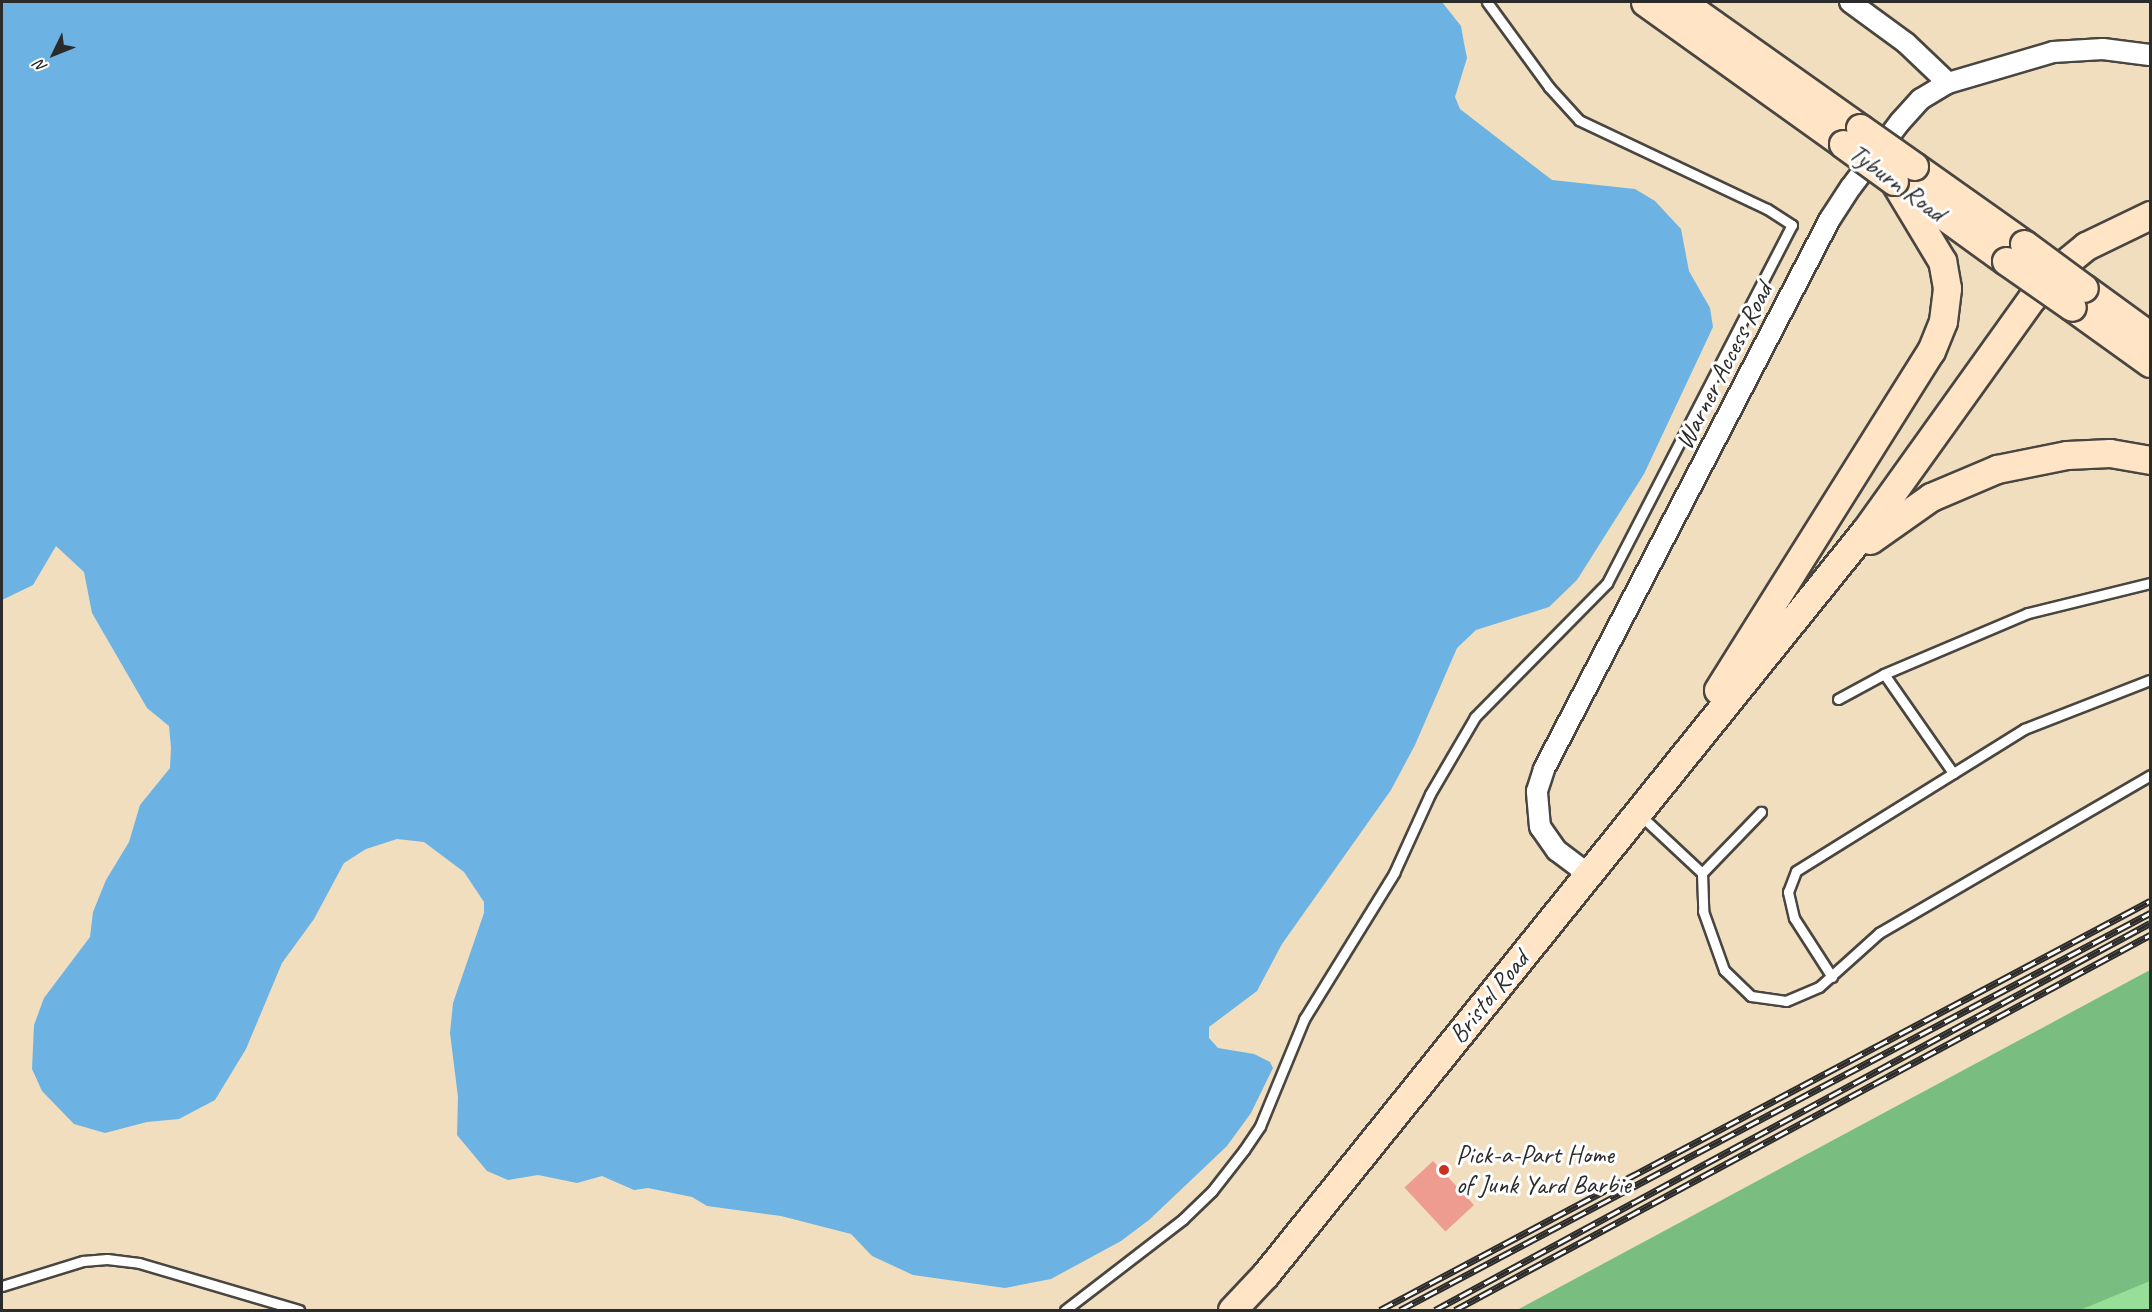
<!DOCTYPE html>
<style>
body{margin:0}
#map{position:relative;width:2152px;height:1312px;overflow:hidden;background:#f0debf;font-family:Caveat,sans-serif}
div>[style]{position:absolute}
.green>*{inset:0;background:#97de98}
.forest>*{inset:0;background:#79bd80}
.water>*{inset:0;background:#6cb3e3}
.building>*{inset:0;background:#ee9b90;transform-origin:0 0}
.roads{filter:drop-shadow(2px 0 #494641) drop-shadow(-2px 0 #494641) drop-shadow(0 2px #494641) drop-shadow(0 -2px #494641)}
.service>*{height:9px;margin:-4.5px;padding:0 4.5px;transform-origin:4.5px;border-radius:4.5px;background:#fff}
.minor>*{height:20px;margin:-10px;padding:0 10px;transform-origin:10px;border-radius:10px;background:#fff}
.secondary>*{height:27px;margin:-13.5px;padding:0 13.5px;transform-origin:13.5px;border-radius:13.5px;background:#ffe4c6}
.rail>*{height:7px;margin-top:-3.5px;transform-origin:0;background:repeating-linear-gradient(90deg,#fff 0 14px,#2b2b2b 0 28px);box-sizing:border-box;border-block:2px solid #2b2b2b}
.bridges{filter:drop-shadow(2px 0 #494641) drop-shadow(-2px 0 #494641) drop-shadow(0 2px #494641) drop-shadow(0 -2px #494641)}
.secondary-bridge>*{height:27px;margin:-13.5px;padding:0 13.5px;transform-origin:13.5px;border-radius:13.5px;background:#ffe4c6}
.dots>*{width:16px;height:16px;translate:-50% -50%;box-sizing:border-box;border:3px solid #fff;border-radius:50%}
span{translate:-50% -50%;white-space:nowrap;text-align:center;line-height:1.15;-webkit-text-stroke:6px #fff;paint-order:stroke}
.street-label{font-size:26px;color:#2b2b2b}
.poi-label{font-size:26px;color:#2b2b2b}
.left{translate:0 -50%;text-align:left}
.frame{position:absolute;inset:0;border:3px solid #2b2b2b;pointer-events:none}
.north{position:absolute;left:24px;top:24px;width:60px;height:60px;-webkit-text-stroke:4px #fff;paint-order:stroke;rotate:227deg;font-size:16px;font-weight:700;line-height:24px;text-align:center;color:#2b2b2b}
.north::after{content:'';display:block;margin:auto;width:21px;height:27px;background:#2b2b2b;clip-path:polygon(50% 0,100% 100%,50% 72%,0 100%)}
</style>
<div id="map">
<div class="green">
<i style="clip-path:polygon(2150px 1276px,2150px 1310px,2059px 1310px)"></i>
</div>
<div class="forest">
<i style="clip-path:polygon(2150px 970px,2150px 1281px,2080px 1310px,1517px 1310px)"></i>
</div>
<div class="water">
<i style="clip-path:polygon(2px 2px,1442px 2px,1461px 26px,1464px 43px,1467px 58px,1455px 97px,1460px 109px,1552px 180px,1635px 189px,1655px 201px,1681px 229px,1689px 271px,1710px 308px,1713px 327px,1644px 474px,1577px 580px,1549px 607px,1476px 630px,1457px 648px,1415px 745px,1391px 790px,1282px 944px,1257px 991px,1209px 1027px,1209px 1038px,1218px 1048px,1254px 1054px,1270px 1062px,1273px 1068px,1251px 1113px,1227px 1146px,1149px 1220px,1121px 1241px,1051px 1279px,1005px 1288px,913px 1275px,872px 1256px,851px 1234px,781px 1216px,707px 1206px,692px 1197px,648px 1188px,634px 1190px,602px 1176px,577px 1183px,538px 1175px,508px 1180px,487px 1171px,457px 1135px,458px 1097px,450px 1033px,453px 1003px,484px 913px,484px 902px,464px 872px,424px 842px,397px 839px,366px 849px,344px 863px,314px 919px,282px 963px,246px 1049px,215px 1100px,179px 1119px,147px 1122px,105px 1133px,74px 1124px,42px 1091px,32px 1069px,34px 1025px,44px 998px,90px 937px,93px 912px,106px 880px,129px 842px,140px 805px,170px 768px,171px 748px,169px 726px,147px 708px,92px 613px,84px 572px,56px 546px,33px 585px,2px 600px)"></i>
</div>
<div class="building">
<i style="left:1433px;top:1161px;width:60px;height:39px;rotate:47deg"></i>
</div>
<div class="roads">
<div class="service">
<i style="left:1884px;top:674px;width:121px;rotate:55.1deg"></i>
<i style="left:1838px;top:699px;width:52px;rotate:-28.5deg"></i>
<i style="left:1884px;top:674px;width:156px;rotate:-23deg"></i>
<i style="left:2028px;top:613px;width:126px;rotate:-13.8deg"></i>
<i style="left:1639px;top:814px;width:86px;rotate:43.1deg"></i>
<i style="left:1702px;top:873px;width:85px;rotate:-46deg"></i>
<i style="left:1702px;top:873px;width:38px;rotate:88deg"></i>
<i style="left:1703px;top:911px;width:63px;rotate:70.4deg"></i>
<i style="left:1724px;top:970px;width:37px;rotate:44deg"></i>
<i style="left:1751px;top:996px;width:35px;rotate:8deg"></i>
<i style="left:1786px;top:1001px;width:36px;rotate:-23deg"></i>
<i style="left:1819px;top:987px;width:81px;rotate:-42deg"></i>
<i style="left:1879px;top:933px;width:314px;rotate:-30.2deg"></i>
<i style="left:1832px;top:977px;width:70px;rotate:-122.8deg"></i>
<i style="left:1794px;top:918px;width:27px;rotate:-103deg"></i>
<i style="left:1788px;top:892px;width:22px;rotate:-69deg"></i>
<i style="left:1796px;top:871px;width:269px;rotate:-31.9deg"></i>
<i style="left:2024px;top:729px;width:135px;rotate:-21.3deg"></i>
<i style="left:2px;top:1286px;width:85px;rotate:-17.2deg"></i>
<i style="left:83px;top:1261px;width:24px;rotate:-5deg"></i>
<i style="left:107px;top:1259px;width:32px;rotate:7deg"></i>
<i style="left:139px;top:1263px;width:167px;rotate:16.4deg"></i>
<i style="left:1065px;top:1310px;width:149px;rotate:-37.6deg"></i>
<i style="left:1183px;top:1219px;width:40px;rotate:-44deg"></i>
<i style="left:1212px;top:1191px;width:52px;rotate:-52deg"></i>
<i style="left:1244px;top:1150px;width:29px;rotate:-56deg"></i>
<i style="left:1260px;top:1126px;width:116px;rotate:-67.6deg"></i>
<i style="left:1304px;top:1019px;width:172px;rotate:-58.3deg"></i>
<i style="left:1394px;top:873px;width:87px;rotate:-65.5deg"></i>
<i style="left:1430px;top:794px;width:89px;rotate:-59.7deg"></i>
<i style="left:1475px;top:717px;width:188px;rotate:-45.4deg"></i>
<i style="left:1607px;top:583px;width:403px;rotate:-62.7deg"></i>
<i style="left:1792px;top:225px;width:30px;rotate:-147deg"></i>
<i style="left:1767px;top:209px;width:208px;rotate:-154.7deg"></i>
<i style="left:1579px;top:120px;width:45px;rotate:-132.3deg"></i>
<i style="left:1549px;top:87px;width:105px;rotate:-126.1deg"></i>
</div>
<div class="minor">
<i style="left:1850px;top:2px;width:69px;rotate:36.2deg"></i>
<i style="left:1906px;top:43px;width:58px;rotate:43.6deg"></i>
<i style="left:1588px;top:874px;width:39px;rotate:-143deg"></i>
<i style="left:1557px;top:851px;width:29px;rotate:-125deg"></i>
<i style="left:1540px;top:827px;width:36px;rotate:-95deg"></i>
<i style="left:1537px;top:791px;width:23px;rotate:-72deg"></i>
<i style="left:1544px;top:769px;width:620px;rotate:-62.53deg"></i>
<i style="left:1830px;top:219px;width:38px;rotate:-57deg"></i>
<i style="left:1851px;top:187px;width:81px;rotate:-53deg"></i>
<i style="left:1900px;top:122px;width:31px;rotate:-48deg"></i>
<i style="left:1921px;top:99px;width:31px;rotate:-31deg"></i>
<i style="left:1948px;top:83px;width:109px;rotate:-16.4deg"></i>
<i style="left:2053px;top:52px;width:50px;rotate:-3.4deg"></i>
<i style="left:2103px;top:49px;width:47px;rotate:7.3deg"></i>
</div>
<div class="secondary">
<i style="left:1645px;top:2px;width:244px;rotate:35.6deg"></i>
<i style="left:1682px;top:2px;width:218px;rotate:35.3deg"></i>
<i style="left:1914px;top:166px;width:135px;rotate:35.3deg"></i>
<i style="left:1908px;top:190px;width:121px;rotate:35.9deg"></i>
<i style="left:2084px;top:288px;width:82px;rotate:36deg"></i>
<i style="left:2072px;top:307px;width:96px;rotate:35.7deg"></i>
<i style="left:1870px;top:540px;width:75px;rotate:-35.2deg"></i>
<i style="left:1931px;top:497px;width:72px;rotate:-23deg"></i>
<i style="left:1997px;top:469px;width:71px;rotate:-11.3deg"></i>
<i style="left:2067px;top:455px;width:43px;rotate:-2.7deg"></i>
<i style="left:2110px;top:453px;width:41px;rotate:9.9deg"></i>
<i style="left:1718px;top:690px;width:400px;rotate:-57.9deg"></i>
<i style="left:1931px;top:351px;width:32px;rotate:-68deg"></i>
<i style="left:1943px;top:321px;width:33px;rotate:-83deg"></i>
<i style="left:1947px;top:288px;width:27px;rotate:-100deg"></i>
<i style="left:1942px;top:261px;width:93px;rotate:-121deg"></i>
<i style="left:1232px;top:1310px;width:48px;rotate:-46.7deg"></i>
<i style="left:1265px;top:1275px;width:956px;rotate:-51.12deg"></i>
<i style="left:1865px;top:531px;width:287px;rotate:-54.4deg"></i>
<i style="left:2032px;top:298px;width:33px;rotate:-50deg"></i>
<i style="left:2053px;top:273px;width:43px;rotate:-39.3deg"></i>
<i style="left:2086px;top:246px;width:71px;rotate:-25.8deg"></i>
</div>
</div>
<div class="rail">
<i style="left:1380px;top:1310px;width:872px;rotate:-27.98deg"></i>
<i style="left:1400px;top:1310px;width:849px;rotate:-27.89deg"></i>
<i style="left:1435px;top:1310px;width:813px;rotate:-28.42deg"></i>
<i style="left:1455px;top:1310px;width:790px;rotate:-28.35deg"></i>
</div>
<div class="bridges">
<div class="secondary-bridge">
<i style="left:1860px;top:128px;width:66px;rotate:35.1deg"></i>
<i style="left:1843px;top:144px;width:63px;rotate:36deg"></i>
<i style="left:2024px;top:244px;width:74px;rotate:36.3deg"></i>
<i style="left:2006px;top:261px;width:80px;rotate:34.9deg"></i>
</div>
</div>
<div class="dots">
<i style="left:1444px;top:1170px;background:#c8321e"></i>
</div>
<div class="street-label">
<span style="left:1897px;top:183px;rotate:36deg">Tyburn Road</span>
<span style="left:1724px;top:366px;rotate:-63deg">Warner Access Road</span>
<span style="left:1489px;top:997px;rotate:-51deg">Bristol Road</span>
</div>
<div class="poi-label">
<span class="left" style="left:1456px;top:1170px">Pick-a-Part Home<br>of Junk Yard Barbie</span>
</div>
<div class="frame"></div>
<div class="north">N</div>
</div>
